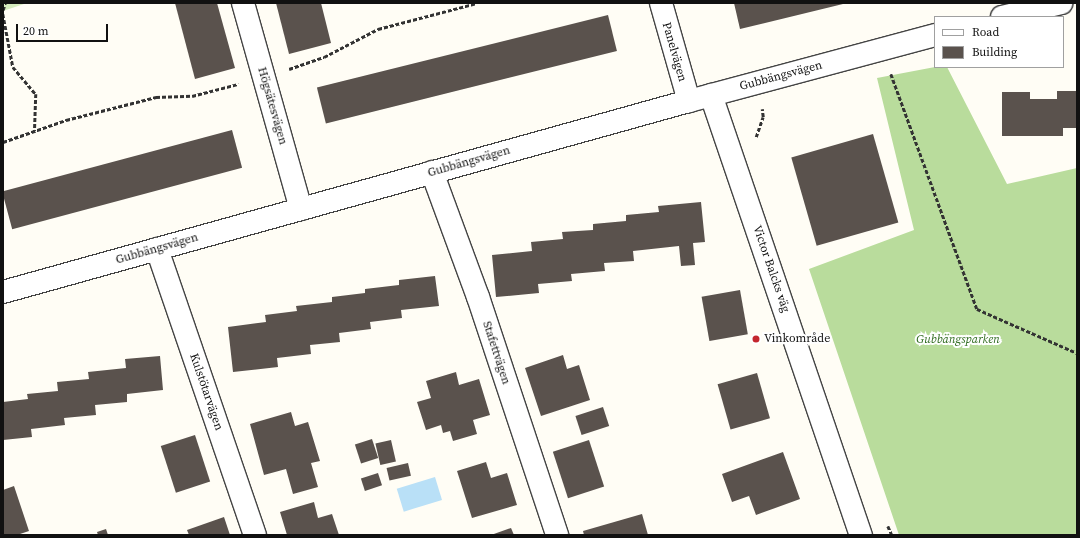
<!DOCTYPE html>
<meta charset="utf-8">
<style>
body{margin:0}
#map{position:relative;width:1080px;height:538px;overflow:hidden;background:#fffdf5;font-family:"Source Serif 4",serif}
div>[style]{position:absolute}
.green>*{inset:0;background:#d5ebbd}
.forest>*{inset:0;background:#b9dc9c}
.water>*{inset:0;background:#b9e0f7;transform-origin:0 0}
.building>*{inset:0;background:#5a524d;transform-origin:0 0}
.path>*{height:2.5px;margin-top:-1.25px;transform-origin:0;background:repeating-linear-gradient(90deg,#333 0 4px,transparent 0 6px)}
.roads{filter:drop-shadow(1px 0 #444) drop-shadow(-1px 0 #444) drop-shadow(0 1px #444) drop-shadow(0 -1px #444)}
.minor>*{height:22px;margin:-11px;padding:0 11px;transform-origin:11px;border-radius:11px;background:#fff}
.dots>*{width:11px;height:11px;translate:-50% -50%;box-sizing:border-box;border:2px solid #fff;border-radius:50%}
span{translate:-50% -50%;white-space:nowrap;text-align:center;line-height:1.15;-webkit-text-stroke:4px #fff;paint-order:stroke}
.street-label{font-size:12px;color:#111}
.poi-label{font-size:12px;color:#111}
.left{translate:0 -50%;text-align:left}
.park-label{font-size:12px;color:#2f6b1f;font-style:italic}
.frame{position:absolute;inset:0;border:4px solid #111;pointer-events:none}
.legend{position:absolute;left:934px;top:16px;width:130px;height:52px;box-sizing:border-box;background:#fff;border:1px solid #a0a0a0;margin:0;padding:5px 7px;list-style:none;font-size:12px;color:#111}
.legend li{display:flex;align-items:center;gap:8px;height:20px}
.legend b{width:20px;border:1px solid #a0a0a0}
.scale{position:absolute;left:16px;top:24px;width:92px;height:18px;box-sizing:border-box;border:2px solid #111;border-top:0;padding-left:5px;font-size:12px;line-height:14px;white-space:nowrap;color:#111;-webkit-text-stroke:3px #fff;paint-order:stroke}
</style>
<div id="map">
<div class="green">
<i style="clip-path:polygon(3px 3px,27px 3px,3px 11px)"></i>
</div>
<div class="forest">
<i style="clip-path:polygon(935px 67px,947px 67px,1007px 184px,1077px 168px,1077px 535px,899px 535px,809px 269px,914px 230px,877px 78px)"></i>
</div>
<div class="water">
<i style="left:435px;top:477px;width:24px;height:40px;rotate:73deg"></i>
</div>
<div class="building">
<i style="clip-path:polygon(175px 3px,217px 3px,235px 68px,195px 79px)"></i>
<i style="clip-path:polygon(276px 3px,321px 3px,331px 43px,289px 54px)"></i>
<i style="clip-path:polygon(734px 3px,843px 3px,843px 4px,740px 29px)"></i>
<i style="left:608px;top:15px;width:37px;height:300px;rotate:76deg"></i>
<i style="clip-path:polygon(1057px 91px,1077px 91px,1077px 128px,1063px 128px,1063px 136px,1002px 136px,1002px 92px,1030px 92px,1030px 99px,1057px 99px)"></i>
<i style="left:232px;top:130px;width:39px;height:238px;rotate:75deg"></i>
<i style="left:873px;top:134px;width:92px;height:85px;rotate:74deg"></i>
<i style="clip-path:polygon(701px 202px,705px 242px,693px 243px,695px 265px,681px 266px,679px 246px,633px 251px,634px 261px,604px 263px,605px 271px,571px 274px,572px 281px,538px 284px,539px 293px,496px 297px,492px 255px,532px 251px,531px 242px,563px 239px,562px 232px,593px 230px,593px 224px,626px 221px,626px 215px,659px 212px,658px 206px)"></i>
<i style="clip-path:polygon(435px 276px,439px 306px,401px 310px,402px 318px,370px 322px,371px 329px,339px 333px,340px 342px,310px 345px,311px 354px,277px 358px,278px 367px,233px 372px,228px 327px,266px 322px,265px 315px,297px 311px,296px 306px,332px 302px,332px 297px,365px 293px,365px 289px,399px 285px,399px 280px)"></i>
<i style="left:740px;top:290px;width:45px;height:39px;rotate:80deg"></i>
<i style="clip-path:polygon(563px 355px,567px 369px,579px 365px,590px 400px,541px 416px,525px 368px)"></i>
<i style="clip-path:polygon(160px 356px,163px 390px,127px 394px,127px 402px,95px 405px,96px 415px,64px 418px,65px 425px,31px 429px,32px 437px,3px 440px,3px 402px,28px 399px,27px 394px,58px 391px,57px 382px,89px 379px,88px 372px,126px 368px,125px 359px)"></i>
<i style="clip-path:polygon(456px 372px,459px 385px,479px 379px,490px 415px,473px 420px,477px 434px,453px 441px,450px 431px,443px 433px,441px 425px,426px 430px,417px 402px,431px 398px,426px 381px)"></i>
<i style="left:757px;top:373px;width:47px;height:41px;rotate:74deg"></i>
<i style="left:603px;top:407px;width:20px;height:29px;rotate:72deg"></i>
<i style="clip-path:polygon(291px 412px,295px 426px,308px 422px,320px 461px,311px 463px,318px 487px,293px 494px,286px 469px,264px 475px,250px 424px)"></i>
<i style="left:195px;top:435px;width:49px;height:36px;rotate:72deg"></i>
<i style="left:372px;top:439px;width:20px;height:18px;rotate:72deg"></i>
<i style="left:391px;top:440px;width:22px;height:16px;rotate:77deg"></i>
<i style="left:589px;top:440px;width:49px;height:38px;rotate:72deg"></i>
<i style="clip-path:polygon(783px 452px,800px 499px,756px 515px,749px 496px,732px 502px,722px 474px)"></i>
<i style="clip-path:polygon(486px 462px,491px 478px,507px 473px,517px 505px,472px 518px,457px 471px)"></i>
<i style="left:408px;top:463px;width:13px;height:22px;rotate:77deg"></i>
<i style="left:378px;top:473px;width:13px;height:18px;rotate:72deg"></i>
<i style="clip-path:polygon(14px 486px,29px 531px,17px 535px,3px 535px,3px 490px)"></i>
<i style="clip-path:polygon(314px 502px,318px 518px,332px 514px,339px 535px,287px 535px,280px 512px)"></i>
<i style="clip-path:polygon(642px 514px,648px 535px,584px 535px,583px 531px)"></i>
<i style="clip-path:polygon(224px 517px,230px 535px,189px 535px,187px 530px)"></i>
<i style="clip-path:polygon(511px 528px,514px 535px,491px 535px)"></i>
<i style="clip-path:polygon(106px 529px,108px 535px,98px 535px,97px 532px)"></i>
</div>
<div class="path">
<i style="left:3px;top:10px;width:7px;rotate:-74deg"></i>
<i style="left:3px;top:14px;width:54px;rotate:79.3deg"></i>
<i style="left:13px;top:67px;width:35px;rotate:50deg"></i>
<i style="left:36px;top:94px;width:37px;rotate:92deg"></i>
<i style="left:289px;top:69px;width:37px;rotate:-19deg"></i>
<i style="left:324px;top:57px;width:61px;rotate:-27.4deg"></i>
<i style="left:378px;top:29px;width:102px;rotate:-14.7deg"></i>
<i style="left:891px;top:74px;width:250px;rotate:69.9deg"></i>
<i style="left:977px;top:309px;width:109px;rotate:23.7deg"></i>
<i style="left:756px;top:137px;width:21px;rotate:-71deg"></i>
<i style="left:763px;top:117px;width:8px;rotate:-97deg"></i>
<i style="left:3px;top:142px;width:67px;rotate:-19.2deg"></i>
<i style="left:66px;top:120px;width:93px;rotate:-14.3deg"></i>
<i style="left:156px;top:97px;width:36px;rotate:-2deg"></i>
<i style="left:192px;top:96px;width:48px;rotate:-14.6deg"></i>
<i style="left:888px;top:526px;width:10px;rotate:66deg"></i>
</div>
<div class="roads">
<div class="minor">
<i style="left:243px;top:3px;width:214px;rotate:74.3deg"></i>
<i style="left:661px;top:3px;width:102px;rotate:74.1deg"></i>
<i style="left:1002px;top:17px;width:61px;rotate:-13.3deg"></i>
<i style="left:711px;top:95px;width:465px;rotate:71.2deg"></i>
<i style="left:432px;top:172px;width:133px;rotate:69.8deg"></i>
<i style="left:478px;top:297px;width:251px;rotate:71.6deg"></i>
<i style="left:157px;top:249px;width:302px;rotate:71.1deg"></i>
<i style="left:3px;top:292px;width:712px;rotate:-15.56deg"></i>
<i style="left:689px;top:101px;width:255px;rotate:-15deg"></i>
</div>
</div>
<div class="dots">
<i style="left:756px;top:339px;background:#c4262e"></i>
</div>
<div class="street-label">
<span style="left:674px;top:52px;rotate:74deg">Panelvägen</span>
<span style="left:781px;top:76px;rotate:-15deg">Gubbängsvägen</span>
<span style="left:272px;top:106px;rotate:74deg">Högsätesvägen</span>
<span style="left:469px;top:162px;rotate:-16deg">Gubbängsvägen</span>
<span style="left:157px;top:249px;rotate:-16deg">Gubbängsvägen</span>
<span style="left:771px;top:269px;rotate:71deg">Victor Balcks väg</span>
<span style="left:496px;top:353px;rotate:72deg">Stafettvägen</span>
<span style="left:206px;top:392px;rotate:71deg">Kulstötarvägen</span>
</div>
<div class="poi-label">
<span class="left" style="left:764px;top:339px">Vinkområde</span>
</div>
<div class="park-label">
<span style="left:958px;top:340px">Gubbängsparken</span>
</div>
<div class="frame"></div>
<ul class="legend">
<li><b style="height:5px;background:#fff"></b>Road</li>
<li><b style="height:11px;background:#5a524d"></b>Building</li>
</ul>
<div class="scale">20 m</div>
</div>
